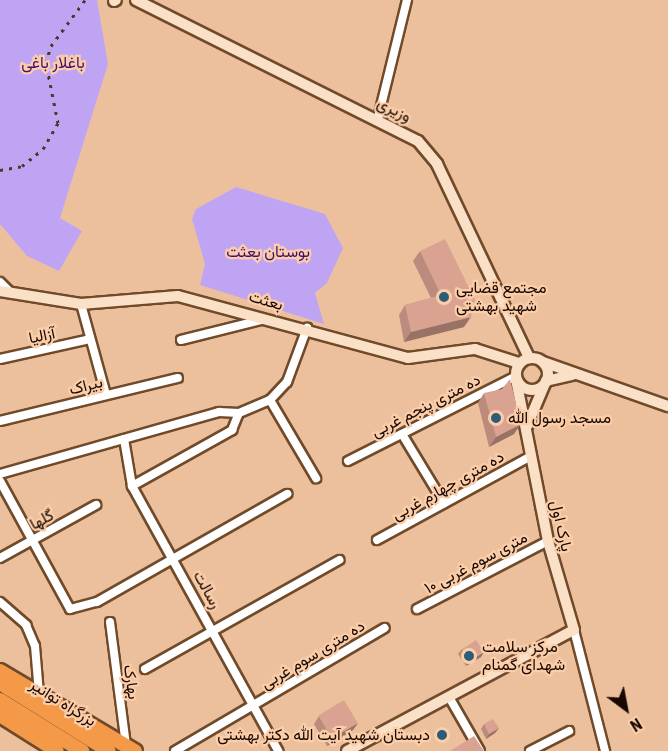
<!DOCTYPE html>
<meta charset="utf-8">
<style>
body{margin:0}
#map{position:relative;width:668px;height:751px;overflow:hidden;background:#edc09d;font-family:"Roboto Condensed",Vazirmatn,sans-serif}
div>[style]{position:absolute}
.green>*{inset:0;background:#c0a4f4}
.roads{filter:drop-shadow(2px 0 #704a29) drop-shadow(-2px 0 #704a29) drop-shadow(0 2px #704a29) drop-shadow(0 -2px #704a29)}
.street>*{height:8px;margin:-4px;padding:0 4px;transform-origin:4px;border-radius:4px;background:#fff}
.secondary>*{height:10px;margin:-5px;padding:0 5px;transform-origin:5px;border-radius:5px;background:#fbe0c8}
.secondary>.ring{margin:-5px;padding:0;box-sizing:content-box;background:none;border:10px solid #fbe0c8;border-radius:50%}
.highway>*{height:14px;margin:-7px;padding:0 7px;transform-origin:7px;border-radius:7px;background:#f39947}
.rail>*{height:3px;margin-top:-1.5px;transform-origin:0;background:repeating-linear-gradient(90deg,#4f3829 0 3px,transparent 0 9px)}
.wall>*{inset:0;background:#bb8c7d}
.shaded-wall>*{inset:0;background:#997266}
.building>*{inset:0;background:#daa391;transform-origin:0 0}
.dots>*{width:16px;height:16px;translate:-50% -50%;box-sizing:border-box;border:3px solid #fbcda9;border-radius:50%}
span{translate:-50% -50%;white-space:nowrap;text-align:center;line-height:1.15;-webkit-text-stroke:4.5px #fbcda9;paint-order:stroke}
.park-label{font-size:16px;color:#3f0f6f}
.street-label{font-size:16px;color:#170800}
.poi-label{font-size:16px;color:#170800}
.left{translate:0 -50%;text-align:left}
.right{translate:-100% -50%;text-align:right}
.north{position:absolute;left:596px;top:679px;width:60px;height:60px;-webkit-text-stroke:4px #fbcda9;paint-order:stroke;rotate:148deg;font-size:16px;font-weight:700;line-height:24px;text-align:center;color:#170800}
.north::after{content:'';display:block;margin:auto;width:21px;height:27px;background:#170800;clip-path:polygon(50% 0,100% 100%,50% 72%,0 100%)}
</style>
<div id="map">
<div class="green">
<i style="clip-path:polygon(0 0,97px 0,108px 64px,60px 218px,82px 231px,59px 271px,27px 256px,0 224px)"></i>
<i style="clip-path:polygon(236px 187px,325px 214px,343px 248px,327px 283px,315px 293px,324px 324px,200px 285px,205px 264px,192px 219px,196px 209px)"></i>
</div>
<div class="roads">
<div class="street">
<i style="left:378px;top:118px;width:122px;rotate:-76.2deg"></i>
<i style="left:0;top:282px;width:16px;rotate:45deg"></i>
<i style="left:81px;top:304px;width:94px;rotate:74.6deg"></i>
<i style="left:181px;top:340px;width:82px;rotate:-14deg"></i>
<i style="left:0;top:359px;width:92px;rotate:-12.5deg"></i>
<i style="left:270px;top:400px;width:91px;rotate:59.5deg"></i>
<i style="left:0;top:421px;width:183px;rotate:-13.6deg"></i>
<i style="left:402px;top:434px;width:81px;rotate:58.7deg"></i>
<i style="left:124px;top:439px;width:48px;rotate:80.3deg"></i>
<i style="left:132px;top:486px;width:303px;rotate:61.1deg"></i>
<i style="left:348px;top:461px;width:188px;rotate:-26.8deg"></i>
<i style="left:0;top:474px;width:228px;rotate:-15.8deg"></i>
<i style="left:219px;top:412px;width:20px;rotate:3deg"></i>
<i style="left:239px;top:413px;width:34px;rotate:-23deg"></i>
<i style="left:270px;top:400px;width:25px;rotate:-47deg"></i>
<i style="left:287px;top:382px;width:58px;rotate:-69.7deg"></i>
<i style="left:0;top:481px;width:146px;rotate:61.3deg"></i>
<i style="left:70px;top:609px;width:28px;rotate:-15deg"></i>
<i style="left:97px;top:602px;width:219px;rotate:-29.6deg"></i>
<i style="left:132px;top:486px;width:115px;rotate:-29.2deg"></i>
<i style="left:232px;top:430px;width:18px;rotate:-68deg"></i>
<i style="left:377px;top:540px;width:175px;rotate:-28.6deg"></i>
<i style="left:0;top:558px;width:110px;rotate:-28.9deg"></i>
<i style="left:0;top:602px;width:35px;rotate:41deg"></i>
<i style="left:26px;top:625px;width:23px;rotate:67deg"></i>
<i style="left:35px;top:646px;width:48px;rotate:85.2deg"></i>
<i style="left:417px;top:609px;width:148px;rotate:-27.4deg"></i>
<i style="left:110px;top:622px;width:124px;rotate:82.6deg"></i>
<i style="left:574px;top:630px;width:125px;rotate:75.6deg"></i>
<i style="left:145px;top:669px;width:223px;rotate:-29.3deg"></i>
<i style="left:449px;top:697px;width:62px;rotate:60.1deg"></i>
<i style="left:175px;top:751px;width:243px;rotate:-30.4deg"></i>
<i style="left:530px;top:751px;width:44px;rotate:-27.1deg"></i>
</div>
<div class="secondary">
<i style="left:136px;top:0;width:315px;rotate:26.6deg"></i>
<i style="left:418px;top:141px;width:30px;rotate:50deg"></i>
<i style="left:437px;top:164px;width:215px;rotate:64.6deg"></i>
<i style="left:114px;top:1px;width:2px;rotate:-27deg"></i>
<i style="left:0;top:291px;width:82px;rotate:9.1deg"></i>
<i style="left:81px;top:304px;width:97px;rotate:-4.7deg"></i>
<i style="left:178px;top:296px;width:238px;rotate:15.1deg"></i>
<i style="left:408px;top:358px;width:68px;rotate:-7.7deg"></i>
<i style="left:475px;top:349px;width:46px;rotate:17.7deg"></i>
<i class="ring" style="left:516px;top:358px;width:22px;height:22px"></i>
<i style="left:543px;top:362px;width:133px;rotate:19.4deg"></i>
<i style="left:527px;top:426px;width:49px;rotate:-67.1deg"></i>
<i style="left:546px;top:381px;width:27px;rotate:-13deg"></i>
<i style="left:347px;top:751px;width:257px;rotate:-28.1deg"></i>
<i style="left:574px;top:630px;width:93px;rotate:-106.3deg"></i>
<i style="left:548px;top:541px;width:165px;rotate:-101.2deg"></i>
</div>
<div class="highway">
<i style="left:0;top:671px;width:157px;rotate:30.7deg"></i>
<i style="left:0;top:683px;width:128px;rotate:32deg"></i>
<i style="left:0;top:700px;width:97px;rotate:31.9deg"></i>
<i style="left:0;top:715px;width:67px;rotate:32.3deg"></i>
</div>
</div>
<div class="rail">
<i style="left:0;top:170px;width:22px;rotate:-10deg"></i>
<i style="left:22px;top:166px;width:27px;rotate:-39deg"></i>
<i style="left:43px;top:149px;width:30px;rotate:-60deg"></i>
<i style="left:58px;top:123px;width:61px;rotate:-101.3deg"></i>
<i style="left:46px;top:63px;width:18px;rotate:-74deg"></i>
<i style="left:51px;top:46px;width:57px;rotate:-53.5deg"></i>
</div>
<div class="wall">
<i style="clip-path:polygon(420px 251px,464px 327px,404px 342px,399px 315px,405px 305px,431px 298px,413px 261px)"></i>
<i style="clip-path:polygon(484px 393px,514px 434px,489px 447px,478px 403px)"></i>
<i style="clip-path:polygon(462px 649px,481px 657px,466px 666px,458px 654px)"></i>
<i style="clip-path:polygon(319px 716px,358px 723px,353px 730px,327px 746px,314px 724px)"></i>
<i style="clip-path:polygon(484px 724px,499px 728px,495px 733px,486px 739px,481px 729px)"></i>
</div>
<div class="shaded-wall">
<i style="clip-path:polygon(471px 317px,464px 327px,404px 342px,411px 332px)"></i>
<i style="clip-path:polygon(521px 424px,514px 434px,489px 447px,496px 437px)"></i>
<i style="clip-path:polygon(484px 652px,481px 657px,466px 666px,470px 661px)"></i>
<i style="clip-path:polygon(358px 723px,353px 730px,327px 746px,332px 738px)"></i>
<i style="clip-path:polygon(499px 728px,495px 733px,486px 739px,489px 734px)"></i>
</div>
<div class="building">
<i style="clip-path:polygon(445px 239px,477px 304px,471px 317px,411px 332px,405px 305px,441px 295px,420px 251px)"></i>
<i style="clip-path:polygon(510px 379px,521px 424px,496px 437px,484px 393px,502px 389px)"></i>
<i style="left:476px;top:640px;width:14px;height:17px;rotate:56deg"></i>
<i style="left:344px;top:700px;width:27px;height:30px;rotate:59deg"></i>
<i style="clip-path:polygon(493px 719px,499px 728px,489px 734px,484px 724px)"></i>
<i style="clip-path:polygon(474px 736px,484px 751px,450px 751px)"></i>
</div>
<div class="dots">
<i style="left:444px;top:297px;background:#2d5c7b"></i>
<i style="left:496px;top:418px;background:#2d5c7b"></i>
<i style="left:469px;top:656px;background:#2d5c7b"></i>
<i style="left:442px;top:735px;background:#2d5c7b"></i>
</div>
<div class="park-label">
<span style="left:53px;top:63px">باغلار باغی</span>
<span style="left:268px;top:252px">بوستان بعثت</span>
</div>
<div class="street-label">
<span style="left:394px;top:110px;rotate:27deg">وزیری</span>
<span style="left:266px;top:301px;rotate:16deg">بعثت</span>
<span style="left:42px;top:336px;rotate:-12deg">آزالیا</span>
<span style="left:86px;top:386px;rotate:-14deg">بیراک</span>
<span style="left:426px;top:406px;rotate:-27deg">ده متری پنجم غربی</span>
<span style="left:448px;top:486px;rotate:-29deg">ده متری چهارم غربی</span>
<span style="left:42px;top:520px;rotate:-29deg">گلها</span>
<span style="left:561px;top:526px;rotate:77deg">پارک اول</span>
<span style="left:476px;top:563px;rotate:-28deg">۱۰ متری سوم غربی</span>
<span style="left:207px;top:590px;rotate:61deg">رسالت</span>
<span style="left:313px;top:655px;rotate:-31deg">ده متری سوم غربی</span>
<span style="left:131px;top:682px;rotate:82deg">بهارک</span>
<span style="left:63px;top:703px;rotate:32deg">بزرگراه توانیر</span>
</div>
<div class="poi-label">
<span class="left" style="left:456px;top:297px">مجتمع قضایی<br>شهید بهشتی</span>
<span class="left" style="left:508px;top:418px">مسجد رسول الله</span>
<span class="left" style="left:482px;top:656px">مرکز سلامت<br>شهدای گمنام</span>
<span class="right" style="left:430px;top:735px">دبستان شهید آیت الله دکتر بهشتی</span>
</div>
<div class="north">N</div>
</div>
